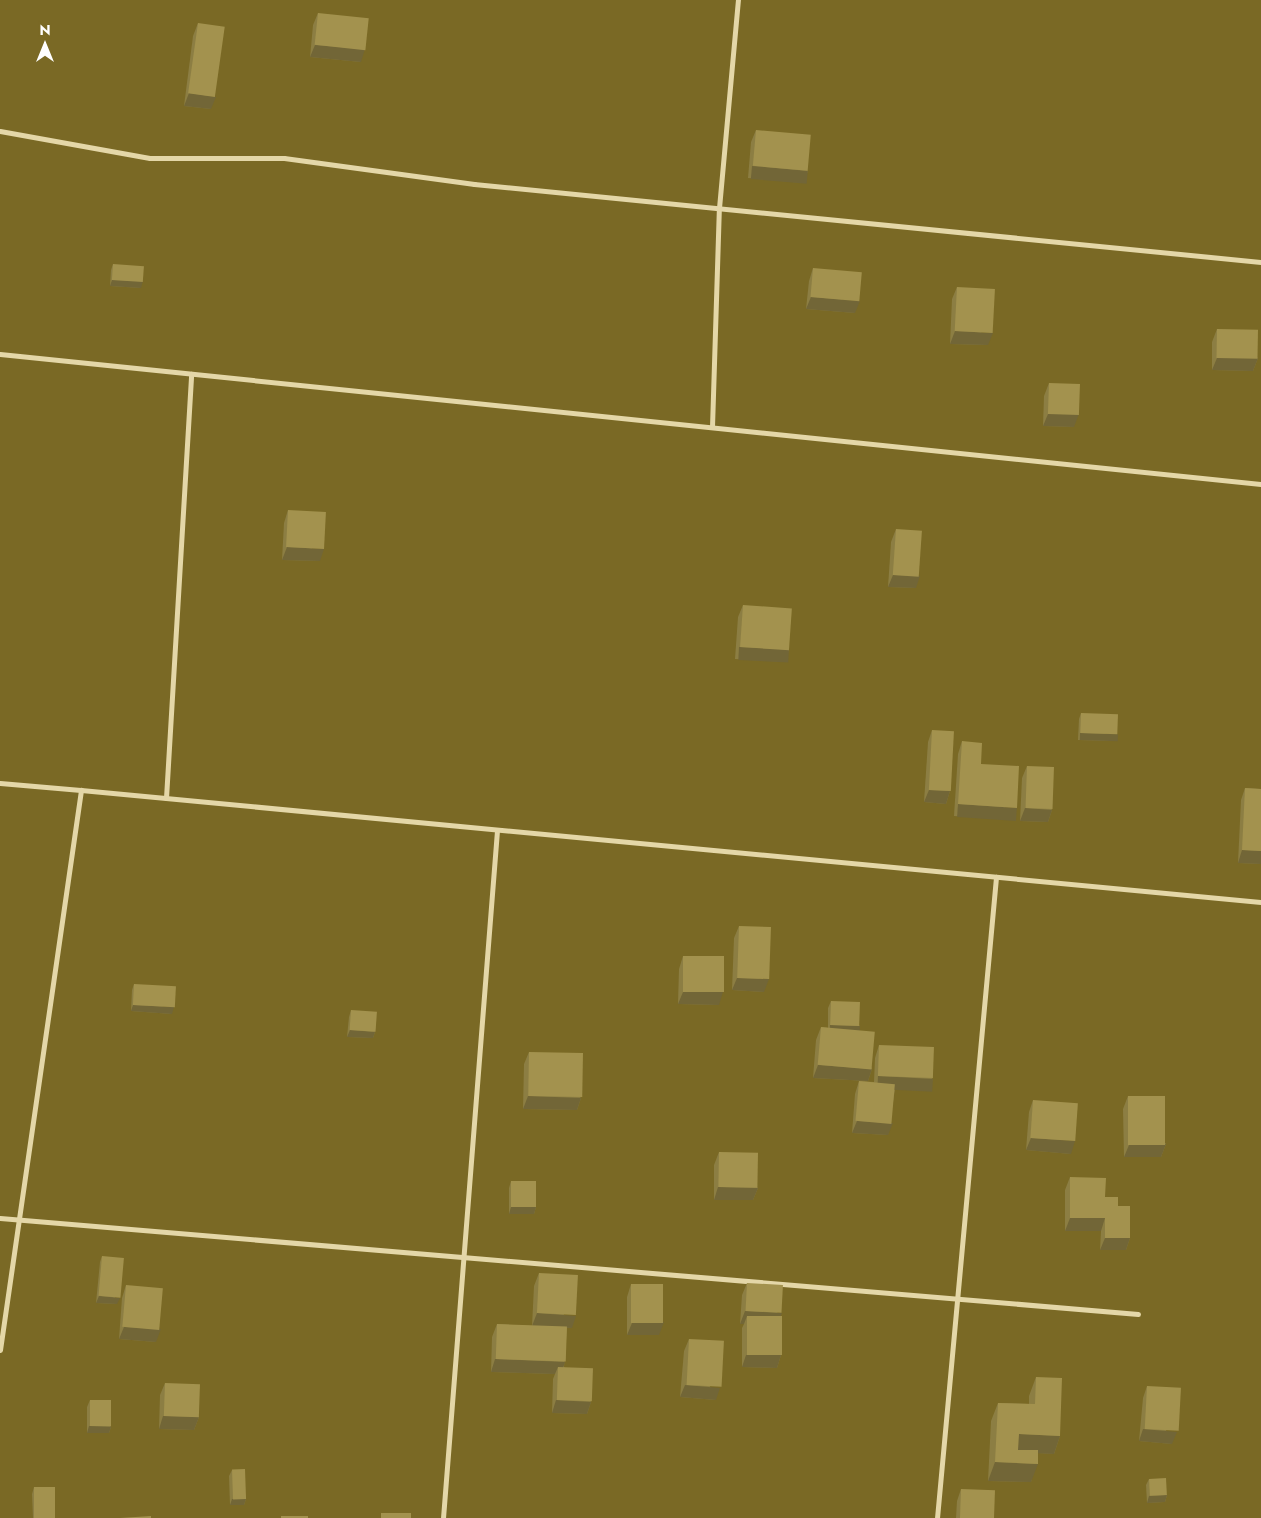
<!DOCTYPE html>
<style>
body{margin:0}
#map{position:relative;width:1261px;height:1518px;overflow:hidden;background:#7a6925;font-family:Jost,sans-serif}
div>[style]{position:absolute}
.minor>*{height:5px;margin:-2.5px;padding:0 2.5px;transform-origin:2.5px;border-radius:2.5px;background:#e4d7a8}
.wall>*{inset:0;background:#8c7e43}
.shaded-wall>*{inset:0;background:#726637;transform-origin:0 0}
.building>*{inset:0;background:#a3924e;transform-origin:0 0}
span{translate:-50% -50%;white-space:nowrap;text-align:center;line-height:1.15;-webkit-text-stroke:4px #7a6925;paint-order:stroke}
.north{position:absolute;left:20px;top:20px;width:50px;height:50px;-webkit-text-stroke:4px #7a6925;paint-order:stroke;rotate:0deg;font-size:14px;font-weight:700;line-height:20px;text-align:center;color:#fff}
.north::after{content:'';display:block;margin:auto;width:18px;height:22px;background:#fff;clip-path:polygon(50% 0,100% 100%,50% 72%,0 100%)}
</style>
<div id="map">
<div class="minor">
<i style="left:0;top:131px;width:152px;rotate:10.2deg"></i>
<i style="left:150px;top:158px;width:134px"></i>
<i style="left:284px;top:158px;width:192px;rotate:7.8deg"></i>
<i style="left:474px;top:184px;width:791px;rotate:5.66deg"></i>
<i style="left:0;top:354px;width:1268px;rotate:5.89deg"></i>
<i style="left:712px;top:427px;width:219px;rotate:-88.2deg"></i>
<i style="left:719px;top:208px;width:209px;rotate:-84.8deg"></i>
<i style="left:0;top:783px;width:81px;rotate:4.9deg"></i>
<i style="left:166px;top:798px;width:425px;rotate:-86.6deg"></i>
<i style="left:0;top:1218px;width:1142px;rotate:4.82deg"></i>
<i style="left:0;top:1350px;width:566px;rotate:-81.77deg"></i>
<i style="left:81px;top:790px;width:1185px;rotate:5.42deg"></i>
<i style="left:443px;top:1518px;width:690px;rotate:-85.51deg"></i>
<i style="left:937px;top:1518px;width:644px;rotate:-84.74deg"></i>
</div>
<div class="wall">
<i style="clip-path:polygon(318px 13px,361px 62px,310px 57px,313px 25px)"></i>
<i style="clip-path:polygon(198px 23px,211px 109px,184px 106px,193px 36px)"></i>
<i style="clip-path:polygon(756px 130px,808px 171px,803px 183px,748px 178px,751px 142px)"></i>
<i style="clip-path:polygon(113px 264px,141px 288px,110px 286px,111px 270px)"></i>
<i style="clip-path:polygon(813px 268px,855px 313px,806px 309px,809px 281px)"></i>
<i style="clip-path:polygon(957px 287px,988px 345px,950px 344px,952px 299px)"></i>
<i style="clip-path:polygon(1217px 329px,1258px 358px,1253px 371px,1212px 370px,1212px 342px)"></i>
<i style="clip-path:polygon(1049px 383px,1074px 427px,1043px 426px,1044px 396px)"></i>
<i style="clip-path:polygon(288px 510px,320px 561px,282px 560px,284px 523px)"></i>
<i style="clip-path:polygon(896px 529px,916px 588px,888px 587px,891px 542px)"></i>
<i style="clip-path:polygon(743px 605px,789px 650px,785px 662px,735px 659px,738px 617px)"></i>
<i style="clip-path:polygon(1081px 713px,1115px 741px,1078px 740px,1079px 719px)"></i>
<i style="clip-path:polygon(932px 730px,950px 791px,946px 804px,924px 802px,928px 742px)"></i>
<i style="clip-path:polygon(962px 741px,981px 764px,1012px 820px,954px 816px,958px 754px)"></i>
<i style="clip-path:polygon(1027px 766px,1052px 810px,1048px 822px,1020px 821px,1022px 778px)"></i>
<i style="clip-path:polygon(1245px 788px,1261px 789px,1261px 864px,1238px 863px,1241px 800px)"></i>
<i style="clip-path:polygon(739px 926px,764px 992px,732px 990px,734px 938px)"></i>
<i style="clip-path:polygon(683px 956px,719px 1005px,678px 1004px,679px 969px)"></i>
<i style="clip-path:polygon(134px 984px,172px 1014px,131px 1011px,132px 990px)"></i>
<i style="clip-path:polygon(831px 1001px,860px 1026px,858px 1030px,872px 1069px,868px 1081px,813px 1078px,816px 1040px,821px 1027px,828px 1028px,828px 1008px)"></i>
<i style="clip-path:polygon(351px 1010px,375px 1032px,373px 1038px,347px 1037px,349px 1017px)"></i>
<i style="clip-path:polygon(879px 1045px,933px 1079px,928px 1091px,895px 1089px,888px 1135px,852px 1133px,855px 1094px,859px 1081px,874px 1082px,875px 1058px)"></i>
<i style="clip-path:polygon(529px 1052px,581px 1098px,577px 1110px,523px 1109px,524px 1064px)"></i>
<i style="clip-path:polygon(1128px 1096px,1166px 1144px,1161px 1157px,1124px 1157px,1123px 1109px)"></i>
<i style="clip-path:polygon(1033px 1100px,1071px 1154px,1026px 1150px,1029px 1112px)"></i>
<i style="clip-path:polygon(719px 1152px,758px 1188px,753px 1200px,714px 1200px,714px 1165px)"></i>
<i style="clip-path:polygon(1070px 1177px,1105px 1197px,1118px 1206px,1130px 1238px,1126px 1250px,1100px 1250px,1101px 1231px,1065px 1231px,1065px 1190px)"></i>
<i style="clip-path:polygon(511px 1181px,536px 1207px,534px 1214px,509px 1214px,509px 1188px)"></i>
<i style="clip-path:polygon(102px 1256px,117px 1304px,96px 1303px,100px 1262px)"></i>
<i style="clip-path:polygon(539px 1273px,572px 1328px,567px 1328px,564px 1367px,591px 1402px,587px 1414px,552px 1413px,553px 1379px,555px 1374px,491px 1372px,492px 1337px,497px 1324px,532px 1326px,534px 1286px)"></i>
<i style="clip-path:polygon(747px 1283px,781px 1316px,781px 1355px,777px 1368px,742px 1367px,742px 1328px,744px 1324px,740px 1324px,742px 1295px)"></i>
<i style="clip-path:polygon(631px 1284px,659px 1335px,627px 1335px,627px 1297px)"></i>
<i style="clip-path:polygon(126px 1285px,156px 1342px,119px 1339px,122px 1298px)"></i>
<i style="clip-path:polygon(689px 1339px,716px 1400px,680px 1397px,684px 1351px)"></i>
<i style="clip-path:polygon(1036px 1377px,1060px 1436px,1054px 1454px,1038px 1453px,1031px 1482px,988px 1481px,991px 1421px,998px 1403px,1029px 1404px,1029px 1396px)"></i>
<i style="clip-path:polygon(165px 1383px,199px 1417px,194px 1430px,159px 1429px,160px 1395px)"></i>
<i style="clip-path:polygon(1147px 1386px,1172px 1444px,1139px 1441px,1143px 1398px)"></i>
<i style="clip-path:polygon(90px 1400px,111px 1427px,109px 1433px,87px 1433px,87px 1407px)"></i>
<i style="clip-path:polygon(232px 1470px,246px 1499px,244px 1505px,230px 1505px,229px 1476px)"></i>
<i style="clip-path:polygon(1149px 1479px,1167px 1495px,1165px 1502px,1147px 1503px,1146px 1485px)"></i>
<i style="clip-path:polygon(34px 1487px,55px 1518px,33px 1518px,32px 1494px)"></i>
<i style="clip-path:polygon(961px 1489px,994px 1518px,956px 1518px,957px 1501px)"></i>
</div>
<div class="shaded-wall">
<i style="clip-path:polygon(315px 45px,365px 49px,361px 62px,310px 57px)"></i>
<i style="clip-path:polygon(189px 93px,216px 97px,211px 109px,184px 106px)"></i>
<i style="left:752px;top:166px;width:56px;height:13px;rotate:5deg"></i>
<i style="clip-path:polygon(112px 280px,143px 281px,141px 288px,110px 286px)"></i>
<i style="clip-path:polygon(811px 297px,860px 301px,855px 313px,806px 309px)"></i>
<i style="clip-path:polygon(955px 331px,993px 333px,988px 345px,950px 344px)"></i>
<i style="clip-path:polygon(1217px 358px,1258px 358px,1253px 371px,1212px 370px)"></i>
<i style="clip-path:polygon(1048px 414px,1079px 414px,1074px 427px,1043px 426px)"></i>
<i style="clip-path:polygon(287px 547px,324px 549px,320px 561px,282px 560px)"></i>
<i style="clip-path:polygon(893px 575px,920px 576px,916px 588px,888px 587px)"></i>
<i style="left:739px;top:647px;width:50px;height:13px;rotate:3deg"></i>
<i style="left:1080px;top:733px;width:38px;height:7px;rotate:2deg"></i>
<i style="clip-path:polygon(929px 790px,950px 791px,946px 804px,924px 802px)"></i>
<i style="left:958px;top:804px;width:59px;height:13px;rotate:4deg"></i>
<i style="clip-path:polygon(1025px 808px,1052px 810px,1048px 822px,1020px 821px)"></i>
<i style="clip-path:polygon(1242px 850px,1261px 851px,1261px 864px,1238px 863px)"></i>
<i style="clip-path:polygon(737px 978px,769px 979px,764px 992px,732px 990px)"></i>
<i style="clip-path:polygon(683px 992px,723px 992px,719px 1005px,678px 1004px)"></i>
<i style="clip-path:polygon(133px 1005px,174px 1007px,172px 1014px,131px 1011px)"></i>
<i style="left:830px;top:1025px;width:30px;height:6px;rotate:2deg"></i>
<i style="clip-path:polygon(350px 1030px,375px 1032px,373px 1038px,347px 1037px)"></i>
<i style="clip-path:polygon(818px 1065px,872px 1069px,868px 1081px,813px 1078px)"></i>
<i style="left:878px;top:1076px;width:55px;height:13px;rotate:3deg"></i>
<i style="clip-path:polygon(528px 1096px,581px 1098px,577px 1110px,523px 1109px)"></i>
<i style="clip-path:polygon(857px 1121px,893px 1123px,888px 1135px,852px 1133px)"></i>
<i style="clip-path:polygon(1031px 1138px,1075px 1141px,1071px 1154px,1026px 1150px)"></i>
<i style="clip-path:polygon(1166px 1144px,1161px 1157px,1124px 1157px,1129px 1145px)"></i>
<i style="clip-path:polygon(718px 1187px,758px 1188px,753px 1200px,714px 1200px)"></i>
<i style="clip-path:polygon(511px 1207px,536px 1207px,534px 1214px,509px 1214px)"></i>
<i style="clip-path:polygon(1070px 1218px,1105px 1218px,1101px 1231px,1065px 1231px)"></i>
<i style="clip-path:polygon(1105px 1238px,1130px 1238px,1126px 1250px,1100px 1250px)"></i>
<i style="clip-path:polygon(99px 1296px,120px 1298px,117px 1304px,96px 1303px)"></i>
<i style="clip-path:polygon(745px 1311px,782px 1313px,777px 1326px,747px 1316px,744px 1324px,740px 1324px)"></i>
<i style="clip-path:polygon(537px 1313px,576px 1316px,572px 1328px,532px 1326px)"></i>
<i style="clip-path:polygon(664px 1322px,659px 1335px,627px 1335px,632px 1323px)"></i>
<i style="clip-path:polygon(124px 1327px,161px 1329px,156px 1342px,119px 1339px)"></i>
<i style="clip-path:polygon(746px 1355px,781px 1355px,777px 1368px,742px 1367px)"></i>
<i style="clip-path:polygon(495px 1359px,565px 1362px,561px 1374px,558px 1367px,555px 1374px,491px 1372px)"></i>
<i style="clip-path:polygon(685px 1385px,720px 1388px,716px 1400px,680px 1397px)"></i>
<i style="clip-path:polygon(556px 1400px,591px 1402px,587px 1414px,552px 1413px)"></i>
<i style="clip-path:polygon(163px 1416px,199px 1417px,194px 1430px,159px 1429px)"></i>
<i style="clip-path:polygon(89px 1426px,111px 1427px,109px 1433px,87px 1433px)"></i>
<i style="clip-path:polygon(1143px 1429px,1177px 1432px,1172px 1444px,1139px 1441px)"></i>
<i style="clip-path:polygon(1019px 1434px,1060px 1436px,1054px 1454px,1012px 1452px)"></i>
<i style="clip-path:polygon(995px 1462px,1038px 1464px,1031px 1482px,988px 1481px)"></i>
<i style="clip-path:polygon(1167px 1495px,1165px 1502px,1147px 1503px,1149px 1496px)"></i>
<i style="clip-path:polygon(232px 1499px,246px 1499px,244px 1505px,230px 1505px)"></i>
</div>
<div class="building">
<i style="left:318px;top:13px;width:51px;height:32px;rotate:6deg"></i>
<i style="left:198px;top:23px;width:27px;height:71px;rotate:8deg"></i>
<i style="left:756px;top:130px;width:55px;height:36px;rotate:5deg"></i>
<i style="left:113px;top:264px;width:31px;height:16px;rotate:4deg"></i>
<i style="left:813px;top:268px;width:49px;height:29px;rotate:5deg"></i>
<i style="left:957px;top:287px;width:38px;height:44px;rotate:3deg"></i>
<i style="left:1217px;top:329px;width:41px;height:29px;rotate:1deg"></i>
<i style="left:1049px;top:383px;width:31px;height:31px;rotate:2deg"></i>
<i style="left:288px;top:510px;width:38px;height:37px;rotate:3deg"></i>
<i style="left:896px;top:529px;width:26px;height:46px;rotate:4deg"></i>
<i style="left:743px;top:605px;width:49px;height:42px;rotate:4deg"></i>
<i style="left:1081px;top:713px;width:37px;height:20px;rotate:2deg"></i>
<i style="left:932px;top:730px;width:22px;height:60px;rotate:3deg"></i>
<i style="clip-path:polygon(962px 741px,982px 743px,981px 764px,1019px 766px,1017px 808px,958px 804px)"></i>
<i style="left:1027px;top:766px;width:27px;height:42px;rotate:2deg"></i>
<i style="clip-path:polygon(1245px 788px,1261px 789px,1261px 851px,1242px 850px)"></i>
<i style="left:739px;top:926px;width:32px;height:52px;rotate:2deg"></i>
<i style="left:683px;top:956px;width:41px;height:36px"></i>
<i style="left:134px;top:984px;width:42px;height:21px;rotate:3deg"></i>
<i style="left:831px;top:1001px;width:29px;height:24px;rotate:2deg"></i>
<i style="left:351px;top:1010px;width:26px;height:20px;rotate:4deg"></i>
<i style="left:821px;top:1027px;width:54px;height:38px;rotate:5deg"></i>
<i style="left:879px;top:1045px;width:55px;height:31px;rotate:2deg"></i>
<i style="left:529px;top:1052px;width:54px;height:44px;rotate:1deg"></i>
<i style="left:859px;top:1081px;width:36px;height:40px;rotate:5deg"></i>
<i style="left:1128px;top:1096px;width:37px;height:49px"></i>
<i style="left:1033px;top:1100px;width:45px;height:38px;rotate:4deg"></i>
<i style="left:719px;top:1152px;width:39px;height:35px;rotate:1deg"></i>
<i style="clip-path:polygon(1070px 1177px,1106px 1178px,1105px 1197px,1118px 1197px,1118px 1206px,1130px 1206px,1130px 1238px,1105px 1238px,1105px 1218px,1070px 1218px)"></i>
<i style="left:511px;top:1181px;width:25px;height:26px"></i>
<i style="left:102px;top:1256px;width:22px;height:40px;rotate:5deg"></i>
<i style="left:539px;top:1273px;width:39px;height:40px;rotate:3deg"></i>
<i style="left:747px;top:1283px;width:36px;height:28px;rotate:3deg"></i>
<i style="left:631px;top:1284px;width:32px;height:39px"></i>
<i style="left:126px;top:1285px;width:37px;height:42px;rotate:5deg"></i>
<i style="left:747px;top:1316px;width:35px;height:39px"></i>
<i style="left:497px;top:1324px;width:70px;height:35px;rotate:2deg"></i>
<i style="left:689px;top:1339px;width:35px;height:46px;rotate:3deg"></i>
<i style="left:558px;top:1367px;width:35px;height:33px;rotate:2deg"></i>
<i style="clip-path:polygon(1036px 1377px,1062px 1378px,1060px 1436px,1019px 1434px,1018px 1450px,1038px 1450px,1038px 1464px,995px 1462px,998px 1403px,1035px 1404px)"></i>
<i style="left:165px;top:1383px;width:35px;height:33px;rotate:2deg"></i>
<i style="left:1147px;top:1386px;width:34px;height:43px;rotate:3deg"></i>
<i style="left:90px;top:1400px;width:21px;height:26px"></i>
<i style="left:245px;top:1469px;width:30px;height:13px;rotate:88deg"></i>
<i style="left:1166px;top:1478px;width:17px;height:17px;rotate:87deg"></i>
<i style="left:34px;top:1487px;width:21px;height:31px"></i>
<i style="left:961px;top:1489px;width:34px;height:29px;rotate:2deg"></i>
<i style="left:381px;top:1513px;width:30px;height:5px"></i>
<i style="clip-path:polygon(151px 1516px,151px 1518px,120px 1518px)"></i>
<i style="left:281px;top:1516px;width:27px;height:2px"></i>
</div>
<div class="north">N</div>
</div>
